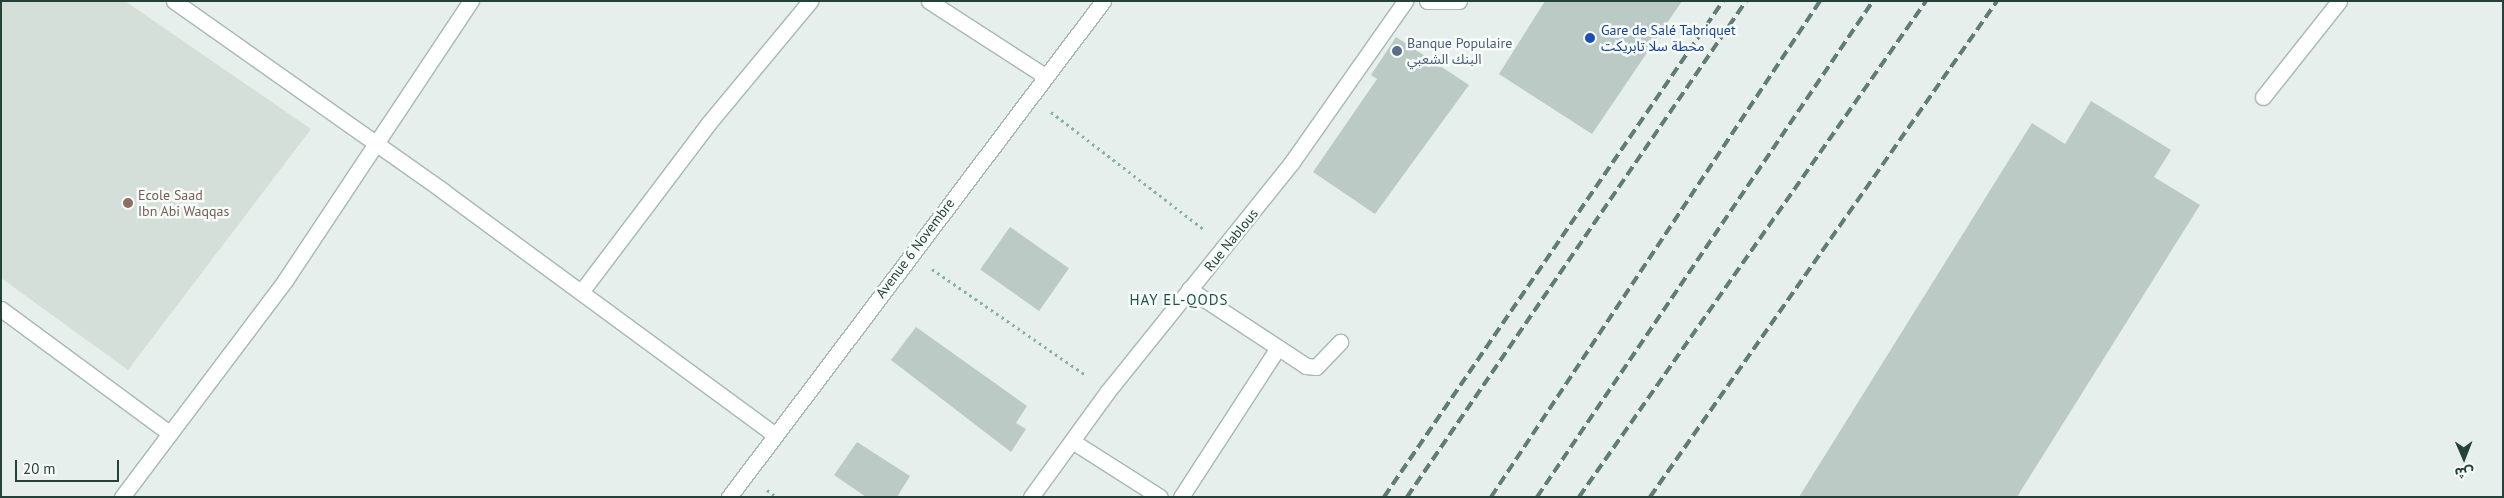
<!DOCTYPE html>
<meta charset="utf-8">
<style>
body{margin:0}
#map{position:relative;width:2504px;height:498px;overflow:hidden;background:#e6efeb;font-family:"PT Sans","Noto Sans Arabic",sans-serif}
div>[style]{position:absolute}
.built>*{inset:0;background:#d4dfda}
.building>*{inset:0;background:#bbcac4;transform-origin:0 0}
.path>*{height:3px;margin-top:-1.5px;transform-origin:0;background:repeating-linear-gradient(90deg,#86b3a5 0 2.5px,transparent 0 6.5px)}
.roads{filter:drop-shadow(1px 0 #a8b8b2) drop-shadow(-1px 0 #a8b8b2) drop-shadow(0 1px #a8b8b2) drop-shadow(0 -1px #a8b8b2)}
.lane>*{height:15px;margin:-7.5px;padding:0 7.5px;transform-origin:7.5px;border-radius:7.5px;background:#fff}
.street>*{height:15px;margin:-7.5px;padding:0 7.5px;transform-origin:7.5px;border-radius:7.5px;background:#fff}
.secondary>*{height:15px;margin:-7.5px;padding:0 7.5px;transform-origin:7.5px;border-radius:7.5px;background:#fff}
.rail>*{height:4px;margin-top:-2px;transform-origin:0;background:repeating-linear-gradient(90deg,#5f7d75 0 10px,transparent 0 15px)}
.dots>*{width:14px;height:14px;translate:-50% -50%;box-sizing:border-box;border:2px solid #f7fbf9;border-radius:50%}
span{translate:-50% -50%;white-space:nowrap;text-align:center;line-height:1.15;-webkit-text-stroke:5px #f7fbf9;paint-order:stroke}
.transit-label{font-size:14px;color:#164399}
.left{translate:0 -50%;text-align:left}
.service-label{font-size:14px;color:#4e5e75}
.education-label{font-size:14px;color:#785e54}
.street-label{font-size:14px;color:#24423a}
.neighbourhood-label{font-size:15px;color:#1f5548;letter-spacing:1px}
.frame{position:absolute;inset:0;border:2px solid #24423a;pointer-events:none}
.north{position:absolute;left:2439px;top:433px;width:50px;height:50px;-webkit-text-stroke:4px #f7fbf9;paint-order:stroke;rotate:179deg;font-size:14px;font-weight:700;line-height:20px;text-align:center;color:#24423a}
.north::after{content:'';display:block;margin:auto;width:18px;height:22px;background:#24423a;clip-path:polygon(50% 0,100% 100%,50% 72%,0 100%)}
.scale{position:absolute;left:15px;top:460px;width:104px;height:22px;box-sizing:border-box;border:2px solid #24423a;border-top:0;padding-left:6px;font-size:15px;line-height:18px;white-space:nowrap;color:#24423a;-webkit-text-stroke:4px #f7fbf9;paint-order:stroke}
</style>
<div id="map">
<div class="built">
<i style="clip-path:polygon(1px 1px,125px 1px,311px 129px,128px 370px,1px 278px)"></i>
</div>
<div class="building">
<i style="clip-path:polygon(1545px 1px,1682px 1px,1592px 134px,1499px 74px)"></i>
<i style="clip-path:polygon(1396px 37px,1469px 85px,1375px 214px,1313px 172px,1377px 79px,1371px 75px)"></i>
<i style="clip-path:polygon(2091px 101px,2171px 150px,2154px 177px,2200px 205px,2017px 497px,1799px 497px,2032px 123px,2065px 144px)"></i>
<i style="left:1010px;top:227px;width:72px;height:52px;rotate:35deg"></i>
<i style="clip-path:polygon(916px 327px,1027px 406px,1016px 423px,1026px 429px,1011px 452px,891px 360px)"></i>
<i style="clip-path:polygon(857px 442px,910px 476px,897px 497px,866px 497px,834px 475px)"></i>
</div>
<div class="path">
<i style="left:1051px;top:112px;width:194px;rotate:37.5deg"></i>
<i style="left:932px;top:269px;width:188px;rotate:34.6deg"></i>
<i style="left:767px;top:490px;width:12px;rotate:35deg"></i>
</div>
<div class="roads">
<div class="lane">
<i style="left:1189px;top:289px;width:140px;rotate:33.3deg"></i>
<i style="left:1306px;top:366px;width:10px;rotate:6deg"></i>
<i style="left:1316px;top:367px;width:35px;rotate:-46deg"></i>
<i style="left:1072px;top:441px;width:104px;rotate:32.5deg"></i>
<i style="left:1181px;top:497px;width:176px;rotate:-57deg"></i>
</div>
<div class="street">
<i style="left:174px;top:1px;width:329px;rotate:35.2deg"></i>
<i style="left:443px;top:191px;width:412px;rotate:36.3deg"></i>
<i style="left:929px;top:1px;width:138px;rotate:32.9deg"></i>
<i style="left:1427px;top:1px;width:32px"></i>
<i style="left:2263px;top:97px;width:122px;rotate:-51.6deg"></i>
<i style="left:581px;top:292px;width:211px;rotate:-52.9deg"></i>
<i style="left:708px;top:124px;width:160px;rotate:-50.3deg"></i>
<i style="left:1px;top:309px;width:209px;rotate:36.4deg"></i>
<i style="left:122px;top:497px;width:273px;rotate:-53deg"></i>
<i style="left:286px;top:279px;width:334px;rotate:-56.4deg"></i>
<i style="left:1031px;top:497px;width:131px;rotate:-54deg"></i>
<i style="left:1108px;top:391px;width:294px;rotate:-51.2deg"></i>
<i style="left:1292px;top:162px;width:197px;rotate:-54.9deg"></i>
</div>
<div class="secondary">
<i style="left:729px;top:497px;width:621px;rotate:-52.98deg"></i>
</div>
</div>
<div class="rail">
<i style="left:1384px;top:497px;width:601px;rotate:-55.65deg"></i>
<i style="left:1407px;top:497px;width:601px;rotate:-55.65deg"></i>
<i style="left:1491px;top:497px;width:595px;rotate:-56.44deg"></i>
<i style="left:1537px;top:497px;width:599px;rotate:-55.89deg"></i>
<i style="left:1579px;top:497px;width:605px;rotate:-55.02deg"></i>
<i style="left:1650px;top:497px;width:605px;rotate:-55.02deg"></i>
</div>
<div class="dots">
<i style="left:1590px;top:38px;background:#1a4fb4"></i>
<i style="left:1397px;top:51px;background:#5c6f8a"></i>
<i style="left:128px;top:203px;background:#8d6e63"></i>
</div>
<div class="transit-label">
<span class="left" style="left:1601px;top:38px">Gare de Salé Tabriquet<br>محطة سلا تابريكت</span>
</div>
<div class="service-label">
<span class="left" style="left:1407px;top:51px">Banque Populaire<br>البنك الشعبي</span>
</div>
<div class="education-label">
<span class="left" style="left:138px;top:203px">Ecole Saad<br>Ibn Abi Waqqas</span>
</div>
<div class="street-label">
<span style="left:1231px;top:240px;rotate:-51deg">Rue Nablous</span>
<span style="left:915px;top:248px;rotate:-53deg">Avenue 6 Novembre</span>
</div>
<div class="neighbourhood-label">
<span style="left:1179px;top:300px">HAY EL-QODS</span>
</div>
<div class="frame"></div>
<div class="north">ش</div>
<div class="scale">20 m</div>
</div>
